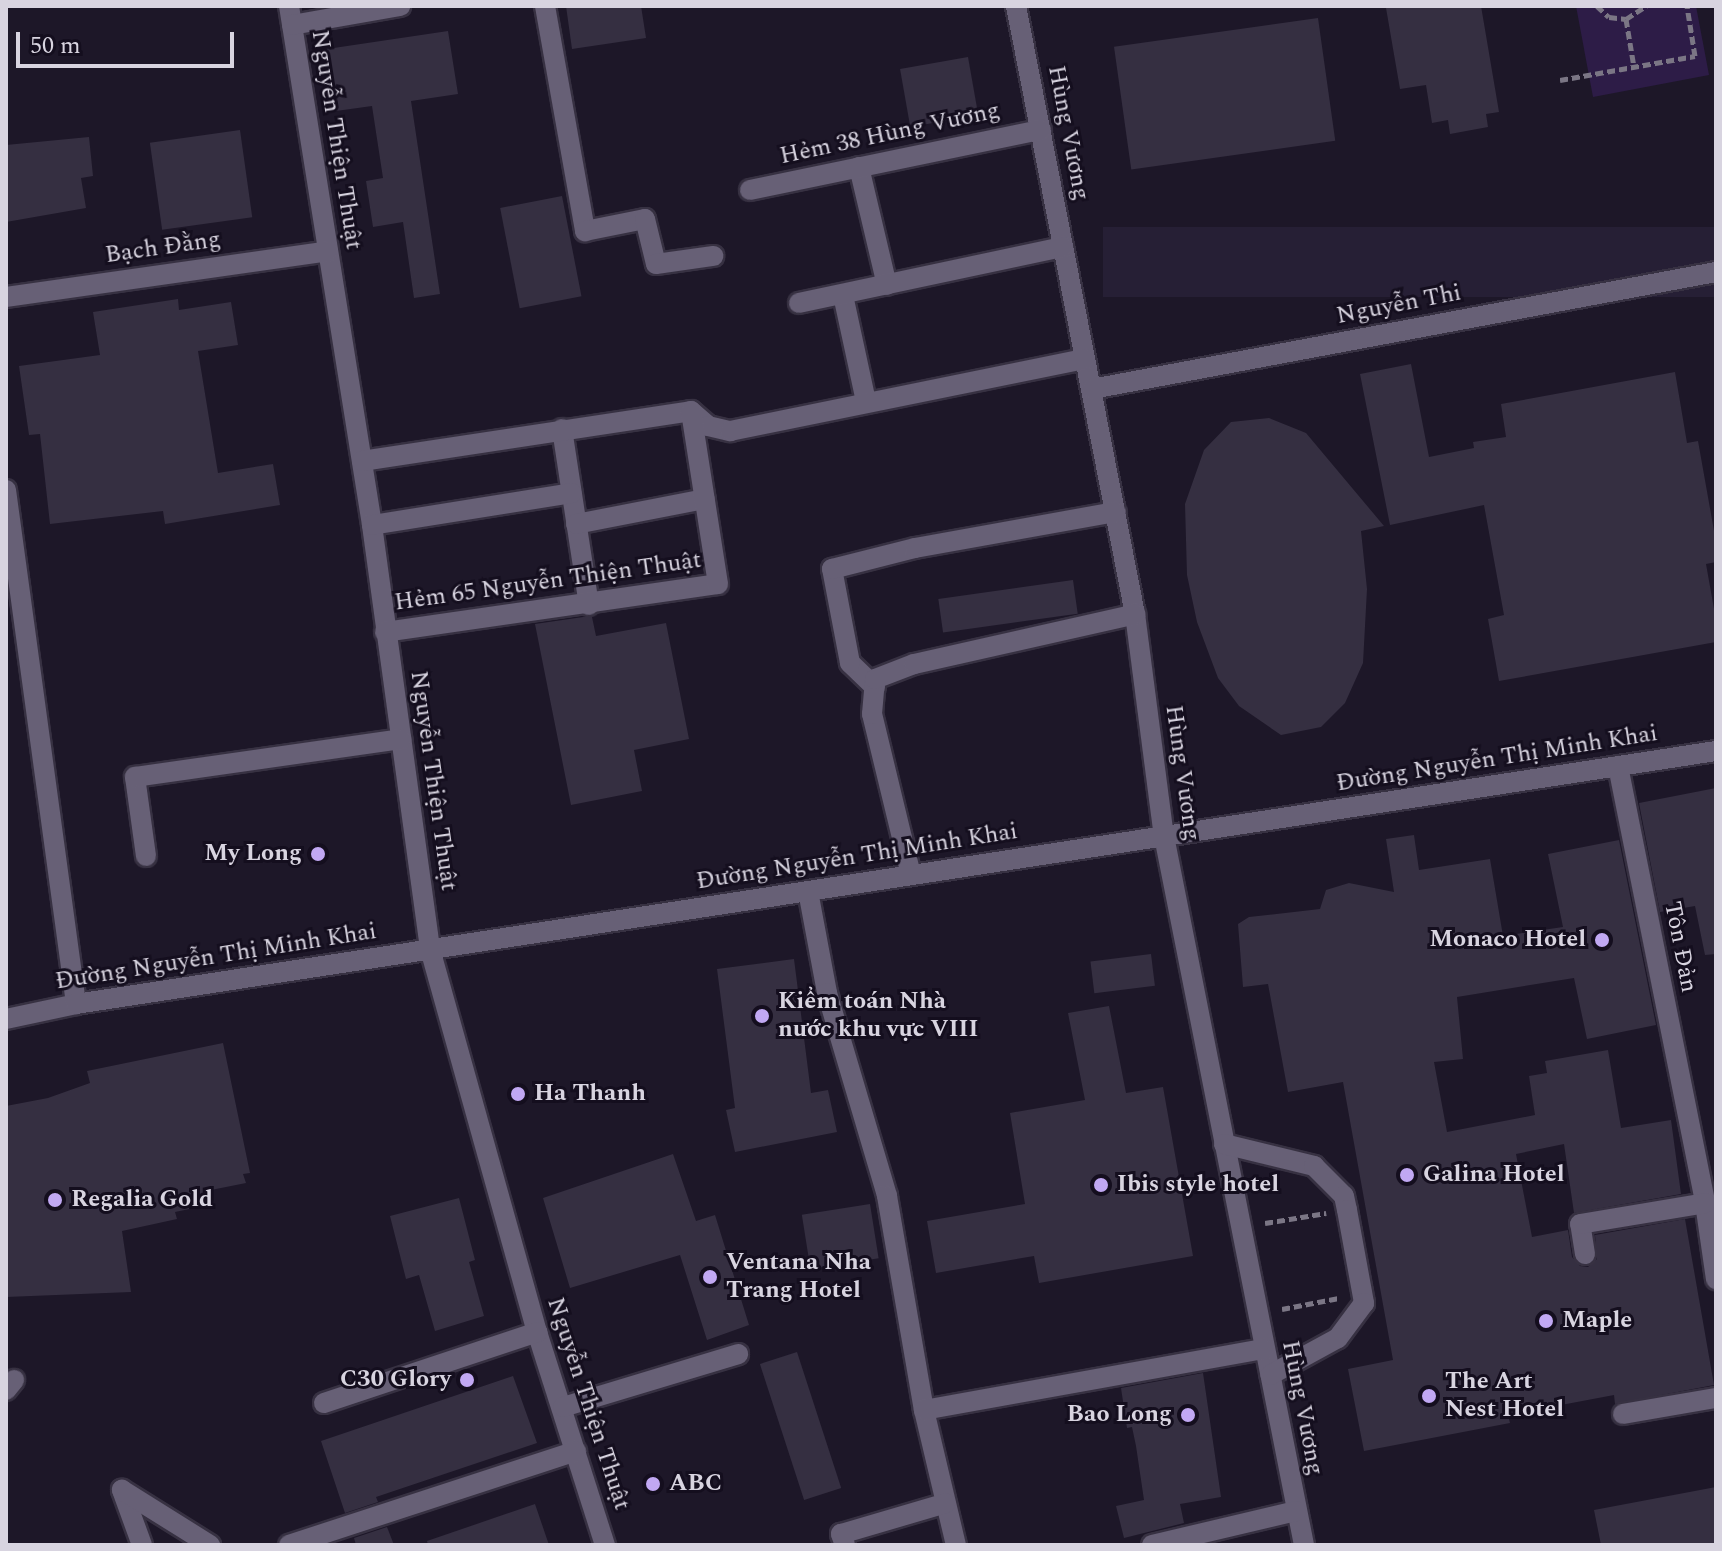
<!DOCTYPE html>
<meta charset="utf-8">
<style>
body{margin:0}
#map{position:relative;width:1722px;height:1551px;overflow:hidden;background:#1d1728;font-family:Spectral,serif}
div>[style]{position:absolute}
.built>*{inset:0;background:#261f35;transform-origin:0 0}
.green>*{inset:0;background:#2d1c47}
.building>*{inset:0;background:#352f41;transform-origin:0 0}
.path>*{height:5px;margin-top:-2.5px;transform-origin:0;background:repeating-linear-gradient(90deg,#7b7685 0 8px,transparent 0 12px)}
.roads{filter:drop-shadow(2px 0 #373142) drop-shadow(-2px 0 #373142) drop-shadow(0 2px #373142) drop-shadow(0 -2px #373142)}
.minor>*{height:20px;margin:-10px;padding:0 10px;transform-origin:10px;border-radius:10px;background:#676076}
.dots>*{width:22px;height:22px;translate:-50% -50%;box-sizing:border-box;border:4px solid #140e1e;border-radius:50%}
span{translate:-50% -50%;white-space:nowrap;text-align:center;line-height:1.15;-webkit-text-stroke:6px #140e1e;paint-order:stroke}
.street-label{font-size:24px;color:#d8d4e0}
.poi-label{font-size:24px;color:#d8d4e0;font-weight:700}
.right{translate:-100% -50%;text-align:right}
.left{translate:0 -50%;text-align:left}
.frame{position:absolute;inset:0;border:8px solid #d8d4e0;pointer-events:none}
.scale{position:absolute;left:16px;top:32px;width:218px;height:36px;box-sizing:border-box;border:4px solid #d8d4e0;border-top:0;padding-left:10px;font-size:24px;line-height:28px;white-space:nowrap;color:#d8d4e0;-webkit-text-stroke:6px #140e1e;paint-order:stroke}
</style>
<div id="map">
<div class="built">
<i style="left:1716px;top:227px;width:70px;height:613px;rotate:90deg"></i>
</div>
<div class="green">
<i style="clip-path:polygon(1576px 6px,1696px 6px,1709px 75px,1593px 97px)"></i>
</div>
<div class="building">
<i style="clip-path:polygon(566px 6px,641px 6px,646px 38px,572px 49px)"></i>
<i style="clip-path:polygon(1398px 6px,1481px 6px,1499px 112px,1486px 114px,1488px 127px,1450px 134px,1448px 120px,1432px 123px,1426px 85px,1400px 89px,1386px 8px)"></i>
<i style="left:1318px;top:18px;width:124px;height:206px;rotate:82deg"></i>
<i style="clip-path:polygon(448px 31px,458px 94px,411px 101px,440px 294px,414px 298px,403px 222px,373px 227px,366px 181px,383px 178px,372px 106px,336px 111px,327px 49px)"></i>
<i style="left:968px;top:57px;width:59px;height:69px;rotate:80deg"></i>
<i style="left:240px;top:130px;width:88px;height:91px;rotate:82deg"></i>
<i style="clip-path:polygon(89px 137px,93px 176px,81px 178px,86px 208px,6px 222px,6px 145px)"></i>
<i style="left:562px;top:196px;width:102px;height:63px;rotate:79deg"></i>
<i style="clip-path:polygon(178px 299px,179px 310px,231px 302px,238px 345px,198px 351px,218px 473px,273px 464px,280px 505px,165px 524px,163px 511px,50px 524px,40px 434px,29px 435px,19px 366px,100px 355px,93px 312px)"></i>
<i style="clip-path:polygon(1411px 364px,1429px 457px,1474px 448px,1473px 442px,1506px 437px,1501px 404px,1675px 372px,1687px 443px,1698px 441px,1716px 542px,1716px 562px,1706px 564px,1716px 620px,1716px 642px,1499px 681px,1488px 619px,1504px 615px,1484px 505px,1390px 525px,1360px 374px)"></i>
<i style="clip-path:polygon(1269px 418px,1306px 433px,1384px 526px,1361px 531px,1367px 589px,1363px 663px,1345px 703px,1321px 727px,1281px 735px,1239px 706px,1218px 678px,1197px 622px,1187px 575px,1185px 504px,1204px 450px,1231px 422px)"></i>
<i style="left:1073px;top:580px;width:34px;height:136px;rotate:82deg"></i>
<i style="clip-path:polygon(583px 617px,592px 617px,596px 636px,666px 623px,689px 739px,634px 750px,642px 791px,571px 805px,535px 624px)"></i>
<i style="clip-path:polygon(1716px 788px,1716px 954px,1705px 955px,1695px 906px,1660px 912px,1639px 803px)"></i>
<i style="clip-path:polygon(1414px 835px,1419px 870px,1490px 859px,1503px 936px,1563px 927px,1548px 854px,1619px 840px,1656px 1025px,1587px 1039px,1574px 978px,1457px 997px,1463px 1059px,1434px 1062px,1447px 1132px,1535px 1115px,1529px 1076px,1547px 1073px,1545px 1061px,1608px 1050px,1621px 1128px,1671px 1120px,1681px 1194px,1574px 1213px,1564px 1144px,1516px 1154px,1532px 1237px,1568px 1230px,1572px 1257px,1580px 1266px,1588px 1267px,1597px 1259px,1595px 1235px,1685px 1219px,1714px 1385px,1615px 1404px,1614px 1395px,1508px 1415px,1510px 1423px,1364px 1451px,1348px 1369px,1393px 1360px,1343px 1082px,1288px 1092px,1268px 984px,1243px 987px,1238px 924px,1249px 917px,1320px 909px,1326px 890px,1349px 883px,1394px 892px,1386px 839px)"></i>
<i style="left:1151px;top:954px;width:32px;height:61px;rotate:83deg"></i>
<i style="clip-path:polygon(794px 959px,811px 1093px,828px 1090px,837px 1132px,735px 1152px,726px 1110px,735px 1108px,717px 969px)"></i>
<i style="clip-path:polygon(1109px 1006px,1126px 1093px,1163px 1087px,1193px 1256px,1039px 1283px,1034px 1256px,936px 1273px,927px 1221px,1025px 1204px,1010px 1113px,1085px 1100px,1068px 1013px)"></i>
<i style="clip-path:polygon(223px 1043px,250px 1173px,243px 1174px,246px 1183px,211px 1190px,214px 1204px,175px 1212px,177px 1219px,122px 1231px,131px 1292px,6px 1297px,6px 1106px,48px 1098px,90px 1083px,87px 1071px)"></i>
<i style="clip-path:polygon(673px 1154px,696px 1221px,715px 1215px,749px 1325px,707px 1340px,680px 1255px,570px 1288px,543px 1198px)"></i>
<i style="clip-path:polygon(459px 1198px,475px 1260px,469px 1262px,484px 1316px,435px 1331px,419px 1275px,406px 1279px,390px 1216px)"></i>
<i style="left:870px;top:1204px;width:55px;height:69px;rotate:81deg"></i>
<i style="left:797px;top:1352px;width:143px;height:39px;rotate:72deg"></i>
<i style="clip-path:polygon(1203px 1373px,1221px 1497px,1180px 1504px,1184px 1523px,1124px 1538px,1116px 1506px,1144px 1500px,1136px 1446px,1132px 1427px,1127px 1428px,1121px 1388px)"></i>
<i style="clip-path:polygon(513px 1376px,537px 1443px,376px 1497px,378px 1502px,345px 1513px,321px 1441px)"></i>
<i style="clip-path:polygon(1716px 1487px,1716px 1545px,1601px 1545px,1594px 1510px)"></i>
<i style="clip-path:polygon(535px 1504px,549px 1545px,428px 1545px,427px 1541px)"></i>
<i style="clip-path:polygon(387px 1527px,394px 1545px,356px 1545px,354px 1538px)"></i>
</div>
<div class="path">
<i style="left:1597px;top:6px;width:16px;rotate:43deg"></i>
<i style="left:1609px;top:17px;width:17px;rotate:7deg"></i>
<i style="left:1626px;top:19px;width:24px;rotate:-33deg"></i>
<i style="left:1626px;top:19px;width:49px;rotate:80.5deg"></i>
<i style="left:1560px;top:80px;width:137px;rotate:-10.1deg"></i>
<i style="left:1695px;top:56px;width:51px;rotate:-99.1deg"></i>
<i style="left:1265px;top:1223px;width:62px;rotate:-9.3deg"></i>
<i style="left:1282px;top:1309px;width:58px;rotate:-10.9deg"></i>
</div>
<div class="roads">
<div class="minor">
<i style="left:289px;top:6px;width:526px;rotate:80.91deg"></i>
<i style="left:372px;top:525px;width:428px;rotate:82.2deg"></i>
<i style="left:430px;top:949px;width:398px;rotate:74.4deg"></i>
<i style="left:537px;top:1332px;width:224px;rotate:72.3deg"></i>
<i style="left:545px;top:6px;width:229px;rotate:79.9deg"></i>
<i style="left:585px;top:231px;width:61px;rotate:-11.3deg"></i>
<i style="left:645px;top:219px;width:46px;rotate:76.3deg"></i>
<i style="left:656px;top:264px;width:58px;rotate:-8deg"></i>
<i style="left:1016px;top:6px;width:620px;rotate:78.93deg"></i>
<i style="left:1135px;top:614px;width:224px;rotate:82.6deg"></i>
<i style="left:1164px;top:836px;width:723px;rotate:78.83deg"></i>
<i style="left:292px;top:25px;width:110px;rotate:-10deg"></i>
<i style="left:859px;top:167px;width:121px;rotate:76.7deg"></i>
<i style="left:750px;top:190px;width:297px;rotate:-11.7deg"></i>
<i style="left:843px;top:295px;width:108px;rotate:77.8deg"></i>
<i style="left:6px;top:297px;width:325px;rotate:-8.1deg"></i>
<i style="left:799px;top:303px;width:270px;rotate:-12deg"></i>
<i style="left:1092px;top:389px;width:635px;rotate:-10.62deg"></i>
<i style="left:562px;top:429px;width:178px;rotate:81.3deg"></i>
<i style="left:362px;top:461px;width:333px;rotate:-8.6deg"></i>
<i style="left:691px;top:411px;width:23px;rotate:41deg"></i>
<i style="left:708px;top:426px;width:23px;rotate:13deg"></i>
<i style="left:730px;top:431px;width:362px;rotate:-11.5deg"></i>
<i style="left:6px;top:490px;width:519px;rotate:82.24deg"></i>
<i style="left:576px;top:524px;width:131px;rotate:-11deg"></i>
<i style="left:372px;top:525px;width:202px;rotate:-9.1deg"></i>
<i style="left:385px;top:632px;width:336px;rotate:-8.2deg"></i>
<i style="left:718px;top:584px;width:175px;rotate:-98.9deg"></i>
<i style="left:875px;top:687px;width:35px;rotate:-136deg"></i>
<i style="left:850px;top:663px;width:96px;rotate:-100.8deg"></i>
<i style="left:832px;top:569px;width:86px;rotate:-14.2deg"></i>
<i style="left:915px;top:548px;width:204px;rotate:-10.2deg"></i>
<i style="left:1618px;top:766px;width:446px;rotate:78.7deg"></i>
<i style="left:1705px;top:1203px;width:77px;rotate:81.8deg"></i>
<i style="left:146px;top:856px;width:80px;rotate:-97.9deg"></i>
<i style="left:135px;top:777px;width:269px;rotate:-8.1deg"></i>
<i style="left:911px;top:875px;width:166px;rotate:-103.6deg"></i>
<i style="left:872px;top:714px;width:35px;rotate:-85deg"></i>
<i style="left:875px;top:679px;width:42px;rotate:-21deg"></i>
<i style="left:914px;top:664px;width:227px;rotate:-12.7deg"></i>
<i style="left:808px;top:891px;width:104px;rotate:79.4deg"></i>
<i style="left:827px;top:993px;width:212px;rotate:73.5deg"></i>
<i style="left:887px;top:1196px;width:217px;rotate:80.2deg"></i>
<i style="left:924px;top:1410px;width:139px;rotate:76.7deg"></i>
<i style="left:6px;top:1019px;width:72px;rotate:-12.1deg"></i>
<i style="left:76px;top:1004px;width:1659px;rotate:-8.77deg"></i>
<i style="left:1224px;top:1144px;width:93px;rotate:13.7deg"></i>
<i style="left:1314px;top:1166px;width:42px;rotate:45deg"></i>
<i style="left:1344px;top:1196px;width:14px;rotate:78deg"></i>
<i style="left:1347px;top:1210px;width:95px;rotate:79.6deg"></i>
<i style="left:1364px;top:1303px;width:44px;rotate:126.6deg"></i>
<i style="left:1338px;top:1338px;width:77px;rotate:151.4deg"></i>
<i style="left:1585px;top:1254px;width:30px;rotate:-99deg"></i>
<i style="left:1580px;top:1224px;width:127px;rotate:-9.5deg"></i>
<i style="left:6px;top:1390px;width:13px;rotate:-51deg"></i>
<i style="left:324px;top:1403px;width:225px;rotate:-18.4deg"></i>
<i style="left:563px;top:1407px;width:183px;rotate:-16.8deg"></i>
<i style="left:924px;top:1410px;width:345px;rotate:-10.2deg"></i>
<i style="left:1623px;top:1414px;width:94px;rotate:-9.8deg"></i>
<i style="left:142px;top:1545px;width:59px;rotate:-110deg"></i>
<i style="left:122px;top:1490px;width:104px;rotate:32deg"></i>
<i style="left:289px;top:1545px;width:302px;rotate:-18.1deg"></i>
<i style="left:845px;top:1545px;width:12px;rotate:-110deg"></i>
<i style="left:841px;top:1534px;width:109px;rotate:-16.4deg"></i>
<i style="left:1152px;top:1545px;width:148px;rotate:-13.3deg"></i>
</div>
</div>
<div class="dots">
<i style="left:318px;top:854px;background:#c1a8f3"></i>
<i style="left:1602px;top:940px;background:#c1a8f3"></i>
<i style="left:762px;top:1016px;background:#c1a8f3"></i>
<i style="left:518px;top:1094px;background:#c1a8f3"></i>
<i style="left:1407px;top:1175px;background:#c1a8f3"></i>
<i style="left:1101px;top:1185px;background:#c1a8f3"></i>
<i style="left:55px;top:1200px;background:#c1a8f3"></i>
<i style="left:710px;top:1277px;background:#c1a8f3"></i>
<i style="left:1546px;top:1321px;background:#c1a8f3"></i>
<i style="left:467px;top:1380px;background:#c1a8f3"></i>
<i style="left:1429px;top:1396px;background:#c1a8f3"></i>
<i style="left:1188px;top:1415px;background:#c1a8f3"></i>
<i style="left:653px;top:1484px;background:#c1a8f3"></i>
</div>
<div class="street-label">
<span style="left:1068px;top:133px;rotate:79deg">Hùng Vương</span>
<span style="left:890px;top:134px;rotate:-12deg">Hẻm 38 Hùng Vương</span>
<span style="left:336px;top:140px;rotate:81deg">Nguyễn Thiện Thuật</span>
<span style="left:163px;top:248px;rotate:-8deg">Bạch Đằng</span>
<span style="left:1399px;top:305px;rotate:-11deg">Nguyễn Thi</span>
<span style="left:548px;top:582px;rotate:-8deg">Hẻm 65 Nguyễn Thiện Thuật</span>
<span style="left:1497px;top:759px;rotate:-9deg">Đường Nguyễn Thị Minh Khai</span>
<span style="left:1182px;top:773px;rotate:82deg">Hùng Vương</span>
<span style="left:433px;top:781px;rotate:82deg">Nguyễn Thiện Thuật</span>
<span style="left:857px;top:857px;rotate:-9deg">Đường Nguyễn Thị Minh Khai</span>
<span style="left:1680px;top:947px;rotate:79deg">Tôn Đản</span>
<span style="left:216px;top:957px;rotate:-9deg">Đường Nguyễn Thị Minh Khai</span>
<span style="left:588px;top:1404px;rotate:72deg">Nguyễn Thiện Thuật</span>
<span style="left:1302px;top:1408px;rotate:79deg">Hùng Vương</span>
</div>
<div class="poi-label">
<span class="right" style="left:302px;top:854px">My Long</span>
<span class="right" style="left:1586px;top:940px">Monaco Hotel</span>
<span class="left" style="left:778px;top:1016px">Kiểm toán Nhà<br>nước khu vực VIII</span>
<span class="left" style="left:534px;top:1094px">Ha Thanh</span>
<span class="left" style="left:1423px;top:1175px">Galina Hotel</span>
<span class="left" style="left:1117px;top:1185px">Ibis style hotel</span>
<span class="left" style="left:71px;top:1200px">Regalia Gold</span>
<span class="left" style="left:726px;top:1277px">Ventana Nha<br>Trang Hotel</span>
<span class="left" style="left:1562px;top:1321px">Maple</span>
<span class="right" style="left:451px;top:1380px">C30 Glory</span>
<span class="left" style="left:1445px;top:1396px">The Art<br>Nest Hotel</span>
<span class="right" style="left:1172px;top:1415px">Bao Long</span>
<span class="left" style="left:669px;top:1484px">ABC</span>
</div>
<div class="frame"></div>
<div class="scale">50 m</div>
</div>
